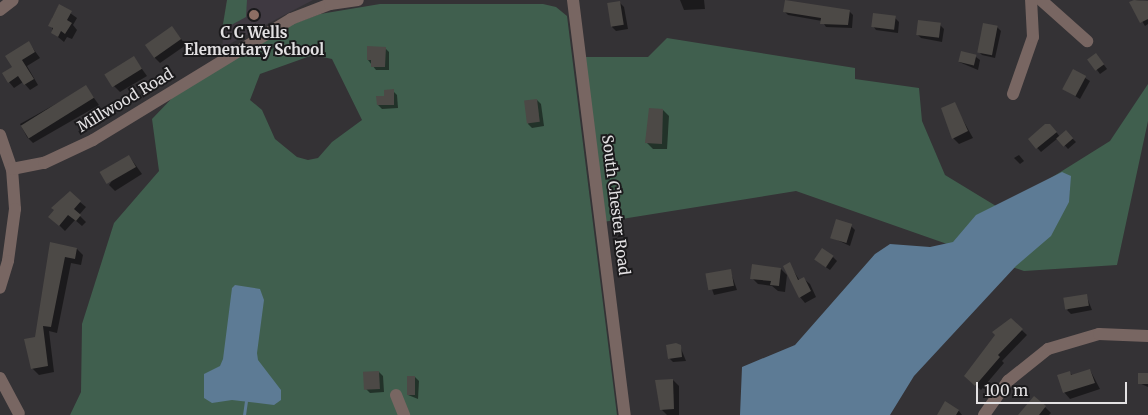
<!DOCTYPE html>
<style>
body{margin:0}
#map{position:relative;width:1148px;height:415px;overflow:hidden;background:#343235;font-family:Merriweather,serif}
div>[style]{position:absolute}
.built>*{inset:0;background:#3f3941}
.green>*{inset:0;background:#405f4e}
.water>*{inset:0;background:#5d7b95}
.shadow>*{inset:0;background:#0007}
.stream>*{height:3px;margin:-1.5px;padding:0 1.5px;transform-origin:1.5px;border-radius:1.5px;background:#5d7b95}
.building>*{inset:0;background:#4c4946;transform-origin:0 0}
.minor>*{height:12px;margin:-6px;padding:0 6px;transform-origin:6px;border-radius:6px;background:#786662}
.dots>*{width:14px;height:14px;translate:-50% -50%;box-sizing:border-box;border:2px solid #1b1a1c;border-radius:50%}
span{translate:-50% -50%;white-space:nowrap;text-align:center;line-height:1.15;-webkit-text-stroke:4px #1b1a1c;paint-order:stroke}
.poi-label{font-size:15px;color:#e3e1e3;font-weight:700}
.street-label{font-size:15px;color:#e3e1e3}
.scale{position:absolute;left:976px;top:382px;width:151px;height:22px;box-sizing:border-box;border:2px solid #e3e1e3;border-top:0;padding-left:6px;font-size:15px;line-height:18px;white-space:nowrap;color:#e3e1e3;-webkit-text-stroke:4px #1b1a1c;paint-order:stroke}
</style>
<div id="map">
<div class="built">
<i style="clip-path:polygon(227px 0,313px 0,222px 48px)"></i>
</div>
<div class="green">
<i style="clip-path:polygon(227px 0,247px 0,246px 17px,222px 30px)"></i>
<i style="clip-path:polygon(evenodd,380px 4px,543px 4px,556px 7px,567px 16px,617px 415px,70px 415px,81px 392px,82px 324px,114px 223px,159px 171px,152px 119px,175px 95px,293px 24px,320px 14px,380px 4px,313px 55px,332px 59px,362px 120px,332px 142px,318px 158px,308px 160px,297px 157px,275px 139px,262px 110px,250px 100px,260px 74px,313px 55px)"></i>
<i style="clip-path:polygon(667px 38px,855px 68px,855px 79px,919px 88px,922px 121px,945px 175px,996px 206px,1046px 181px,1110px 141px,1148px 84px,1148px 121px,1117px 265px,1024px 271px,796px 191px,603px 222px,583px 57px,648px 57px)"></i>
</div>
<div class="water">
<i style="clip-path:polygon(1062px 172px,1071px 176px,1069px 202px,1051px 236px,1016px 266px,914px 376px,890px 415px,740px 415px,742px 367px,795px 345px,875px 254px,890px 244px,930px 247px,953px 242px,976px 215px)"></i>
<i style="clip-path:polygon(235px 285px,260px 289px,264px 300px,257px 353px,258px 360px,281px 390px,281px 400px,274px 405px,232px 400px,212px 403px,204px 398px,204px 374px,220px 366px,223px 359px,232px 288px)"></i>
</div>
<div class="shadow">
<i style="clip-path:polygon(680px 0,704px 0,705px 9px,684px 10px)"></i>
<i style="clip-path:polygon(1137px 0,1148px 2px,1148px 24px,1145px 26px,1131px 3px)"></i>
<i style="clip-path:polygon(620px 3px,624px 7px,628px 29px,616px 31px,612px 27px,608px 5px)"></i>
<i style="clip-path:polygon(59px 5px,77px 18px,73px 25px,77px 30px,72px 39px,67px 37px,64px 42px,52px 32px,52px 18px)"></i>
<i style="clip-path:polygon(784px 11px,849px 11px,853px 15px,852px 28px,826px 27px,822px 21px,788px 15px)"></i>
<i style="clip-path:polygon(895px 18px,899px 22px,898px 33px,876px 30px,873px 26px)"></i>
<i style="clip-path:polygon(940px 25px,944px 29px,942px 42px,921px 38px,917px 34px)"></i>
<i style="clip-path:polygon(997px 27px,1001px 31px,995px 58px,982px 55px,978px 51px)"></i>
<i style="clip-path:polygon(172px 28px,186px 45px,160px 63px,154px 57px)"></i>
<i style="clip-path:polygon(29px 43px,40px 58px,27px 66px,38px 85px,30px 90px,23px 82px,14px 88px,9px 82px)"></i>
<i style="clip-path:polygon(385px 48px,389px 52px,389px 70px,376px 70px,368px 60px)"></i>
<i style="clip-path:polygon(976px 57px,980px 60px,978px 70px,959px 62px)"></i>
<i style="clip-path:polygon(134px 58px,147px 76px,120px 92px,114px 86px)"></i>
<i style="clip-path:polygon(1099px 58px,1107px 69px,1100px 74px,1097px 70px)"></i>
<i style="clip-path:polygon(1074px 71px,1090px 81px,1080px 99px,1065px 90px)"></i>
<i style="clip-path:polygon(86px 87px,99px 105px,33px 143px,27px 137px,20px 124px)"></i>
<i style="clip-path:polygon(393px 91px,397px 95px,398px 108px,382px 109px,378px 105px)"></i>
<i style="clip-path:polygon(537px 100px,541px 104px,544px 126px,532px 128px,528px 124px)"></i>
<i style="clip-path:polygon(954px 104px,973px 138px,959px 144px,953px 138px)"></i>
<i style="clip-path:polygon(663px 110px,669px 116px,667px 149px,653px 149px,647px 143px)"></i>
<i style="clip-path:polygon(1054px 129px,1060px 137px,1070px 136px,1076px 142px,1068px 149px,1058px 138px,1041px 152px,1029px 139px)"></i>
<i style="clip-path:polygon(1019px 155px,1024px 161px,1020px 164px,1014px 158px)"></i>
<i style="clip-path:polygon(129px 156px,142px 174px,115px 191px,109px 185px)"></i>
<i style="clip-path:polygon(80px 202px,86px 207px,79px 215px,86px 222px,82px 226px,75px 220px,65px 231px,56px 222px)"></i>
<i style="clip-path:polygon(851px 226px,855px 230px,850px 246px,831px 237px)"></i>
<i style="clip-path:polygon(51px 244px,77px 249px,83px 255px,81px 265px,71px 263px,57px 333px,49px 331px,54px 372px,39px 375px,32px 368px)"></i>
<i style="clip-path:polygon(833px 257px,837px 261px,830px 270px,820px 263px)"></i>
<i style="clip-path:polygon(789px 264px,800px 281px,804px 279px,810px 284px,816px 297px,805px 303px,800px 297px)"></i>
<i style="clip-path:polygon(781px 269px,787px 275px,785px 292px,778px 291px,772px 286px,758px 284px,752px 278px)"></i>
<i style="clip-path:polygon(730px 270px,737px 290px,714px 295px,707px 275px)"></i>
<i style="clip-path:polygon(1086px 295px,1092px 310px,1071px 314px,1067px 310px)"></i>
<i style="clip-path:polygon(1011px 320px,1027px 335px,1002px 361px,1004px 363px,981px 390px,970px 381px)"></i>
<i style="clip-path:polygon(680px 346px,686px 361px,673px 362px,669px 358px)"></i>
<i style="clip-path:polygon(1090px 370px,1100px 389px,1070px 399px,1064px 392px,1069px 372px,1073px 376px)"></i>
<i style="clip-path:polygon(379px 372px,383px 376px,384px 392px,370px 393px,366px 389px)"></i>
<i style="clip-path:polygon(1148px 376px,1148px 398px,1148px 387px,1139px 383px)"></i>
<i style="clip-path:polygon(415px 377px,419px 381px,418px 399px,408px 395px)"></i>
<i style="clip-path:polygon(673px 380px,679px 386px,679px 415px,667px 415px,662px 410px)"></i>
<i style="clip-path:polygon(1045px 407px,1051px 413px,1049px 415px,1019px 415px)"></i>
<i style="clip-path:polygon(959px 411px,962px 415px,939px 415px)"></i>
</div>
<div class="stream">
<i style="left:244px;top:415px;width:14px;rotate:-82deg"></i>
</div>
<div class="building">
<i style="clip-path:polygon(785px 0,850px 10px,848px 25px,820px 24px,821px 18px,783px 12px)"></i>
<i style="clip-path:polygon(1134px 0,1148px 1px,1148px 19px,1140px 23px,1129px 2px)"></i>
<i style="left:620px;top:1px;width:24px;height:13px;rotate:81deg"></i>
<i style="clip-path:polygon(59px 4px,72px 11px,67px 20px,72px 23px,65px 34px,61px 31px,58px 37px,51px 33px,53px 28px,48px 26px)"></i>
<i style="left:873px;top:13px;width:23px;height:14px;rotate:7deg"></i>
<i style="left:918px;top:20px;width:23px;height:15px;rotate:7deg"></i>
<i style="left:983px;top:23px;width:15px;height:30px;rotate:11deg"></i>
<i style="left:172px;top:26px;width:16px;height:33px;rotate:55deg"></i>
<i style="clip-path:polygon(29px 41px,35px 52px,22px 60px,34px 79px,24px 85px,18px 76px,8px 83px,2px 73px,12px 67px,5px 56px)"></i>
<i style="clip-path:polygon(367px 46px,386px 47px,385px 67px,371px 67px,371px 60px,367px 60px)"></i>
<i style="left:961px;top:51px;width:16px;height:11px;rotate:14deg"></i>
<i style="left:1096px;top:53px;width:14px;height:11px;rotate:54deg"></i>
<i style="left:134px;top:56px;width:15px;height:35px;rotate:58deg"></i>
<i style="left:1073px;top:69px;width:15px;height:23px;rotate:28deg"></i>
<i style="left:86px;top:85px;width:15px;height:77px;rotate:58deg"></i>
<i style="clip-path:polygon(394px 89px,394px 105px,377px 105px,376px 96px,384px 96px,384px 90px)"></i>
<i style="left:537px;top:99px;width:23px;height:13px;rotate:83deg"></i>
<i style="clip-path:polygon(955px 102px,968px 131px,952px 139px,941px 108px)"></i>
<i style="clip-path:polygon(649px 108px,663px 109px,662px 144px,645px 143px)"></i>
<i style="clip-path:polygon(1045px 124px,1050px 124px,1057px 132px,1036px 149px,1028px 139px)"></i>
<i style="left:1066px;top:130px;width:11px;height:13px;rotate:49deg"></i>
<i style="left:129px;top:155px;width:14px;height:34px;rotate:60deg"></i>
<i style="clip-path:polygon(70px 191px,81px 201px,74px 209px,81px 215px,76px 221px,68px 215px,59px 226px,48px 217px,54px 210px,51px 208px)"></i>
<i style="left:836px;top:219px;width:17px;height:20px;rotate:17deg"></i>
<i style="clip-path:polygon(50px 242px,77px 248px,75px 259px,65px 257px,51px 327px,43px 326px,48px 366px,31px 369px,24px 339px,35px 337px)"></i>
<i style="left:822px;top:248px;width:14px;height:14px;rotate:34deg"></i>
<i style="clip-path:polygon(790px 262px,798px 280px,804px 277px,811px 291px,799px 298px,783px 266px)"></i>
<i style="clip-path:polygon(752px 264px,781px 268px,779px 286px,770px 285px,771px 281px,750px 279px)"></i>
<i style="left:731px;top:269px;width:17px;height:26px;rotate:80deg"></i>
<i style="left:1087px;top:294px;width:12px;height:24px;rotate:81deg"></i>
<i style="clip-path:polygon(1011px 318px,1023px 329px,998px 355px,1000px 357px,975px 386px,964px 376px,995px 335px,992px 332px)"></i>
<i style="clip-path:polygon(676px 343px,681px 345px,682px 357px,668px 359px,666px 345px)"></i>
<i style="clip-path:polygon(1090px 369px,1095px 383px,1063px 393px,1057px 375px,1070px 371px,1071px 375px)"></i>
<i style="left:379px;top:371px;width:18px;height:16px;rotate:87deg"></i>
<i style="left:1138px;top:373px;width:10px;height:11px"></i>
<i style="left:407px;top:376px;width:8px;height:19px"></i>
<i style="clip-path:polygon(673px 379px,674px 409px,660px 410px,655px 380px)"></i>
<i style="clip-path:polygon(1034px 396px,1046px 406px,1039px 415px,1018px 415px)"></i>
<i style="clip-path:polygon(945px 401px,959px 410px,956px 415px,937px 415px)"></i>
</div>
<div class="minor">
<i style="left:573px;top:0;width:418px;rotate:82.9deg"></i>
<i style="left:1041px;top:0;width:62px;rotate:41.7deg"></i>
<i style="left:0;top:10px;width:16px;rotate:-38deg"></i>
<i style="left:1013px;top:94px;width:60px;rotate:-70.7deg"></i>
<i style="left:1033px;top:37px;width:37px;rotate:-93deg"></i>
<i style="left:0;top:135px;width:36px;rotate:71deg"></i>
<i style="left:12px;top:169px;width:40px;rotate:85.7deg"></i>
<i style="left:15px;top:209px;width:52px;rotate:97.7deg"></i>
<i style="left:8px;top:261px;width:28px;rotate:107deg"></i>
<i style="left:12px;top:169px;width:33px;rotate:-11deg"></i>
<i style="left:44px;top:163px;width:54px;rotate:-25.1deg"></i>
<i style="left:93px;top:140px;width:232px;rotate:-31.4deg"></i>
<i style="left:291px;top:19px;width:42px;rotate:-21deg"></i>
<i style="left:330px;top:4px;width:28px;rotate:-8deg"></i>
<i style="left:0;top:378px;width:40px;rotate:62deg"></i>
<i style="left:396px;top:395px;width:22px;rotate:68deg"></i>
<i style="left:984px;top:415px;width:42px;rotate:-54.8deg"></i>
<i style="left:1008px;top:381px;width:51px;rotate:-38.7deg"></i>
<i style="left:1048px;top:349px;width:53px;rotate:-16.4deg"></i>
<i style="left:1099px;top:334px;width:49px;rotate:2.3deg"></i>
</div>
<div class="dots">
<i style="left:254px;top:15px;background:#8d6e63"></i>
</div>
<div class="poi-label">
<span style="left:254px;top:41px">C C Wells<br>Elementary School</span>
</div>
<div class="street-label">
<span style="left:125px;top:100px;rotate:-31deg">Millwood Road</span>
<span style="left:616px;top:205px;rotate:83deg">South Chester Road</span>
</div>
<div class="scale">100 m</div>
</div>
